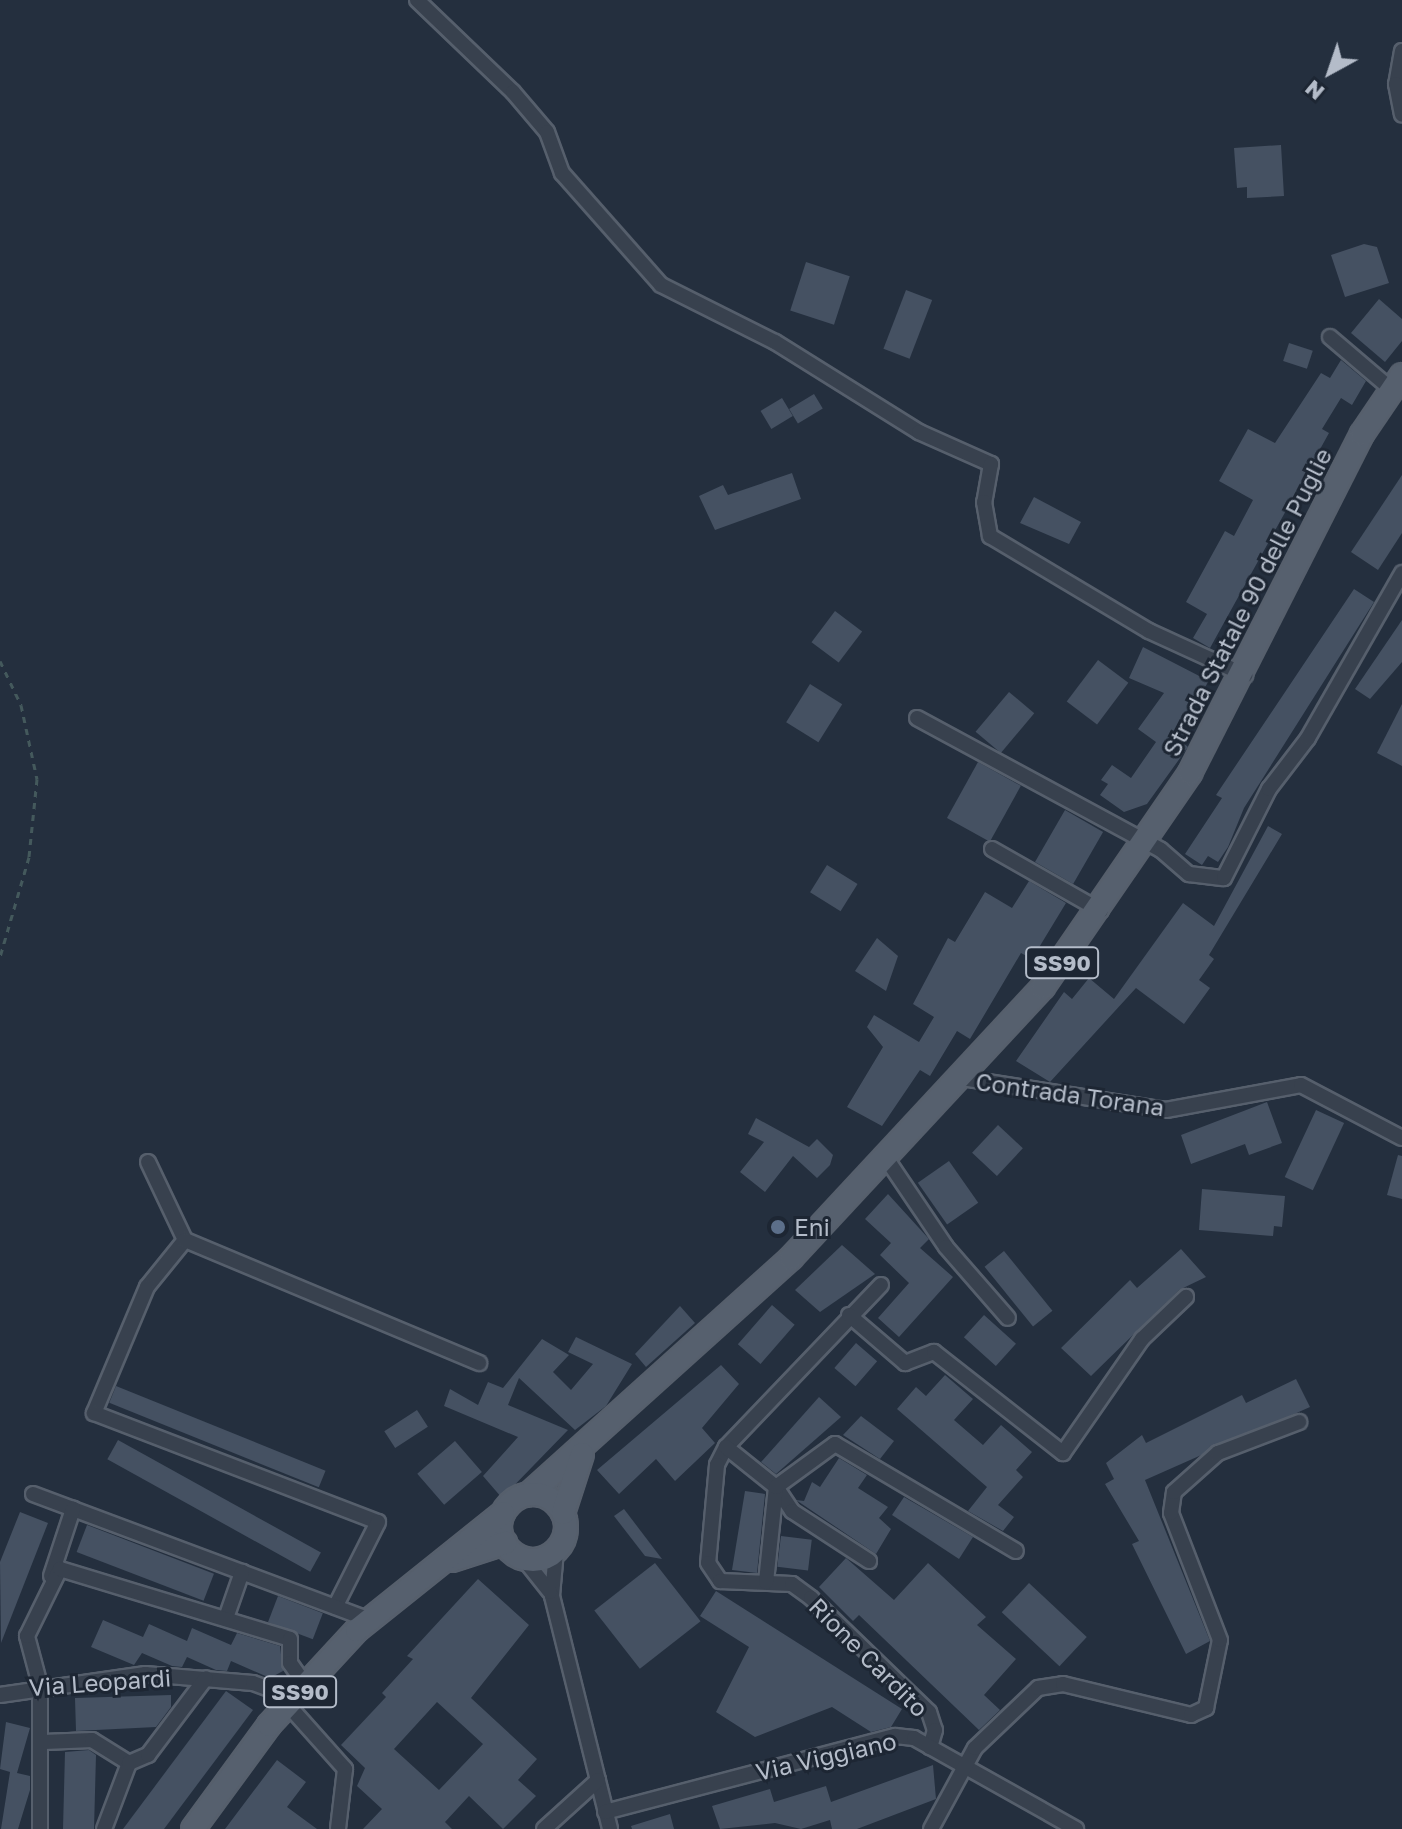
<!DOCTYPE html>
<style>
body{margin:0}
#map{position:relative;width:1402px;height:1829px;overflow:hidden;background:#242f3e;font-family:"Golos Text",sans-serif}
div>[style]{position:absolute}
.building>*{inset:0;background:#455162;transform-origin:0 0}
.path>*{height:3px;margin-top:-1.5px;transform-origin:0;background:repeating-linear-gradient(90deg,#44595c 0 6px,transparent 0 12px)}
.roads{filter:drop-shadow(2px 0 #565f6c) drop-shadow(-2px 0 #565f6c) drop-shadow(0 2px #565f6c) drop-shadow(0 -2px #565f6c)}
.minor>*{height:14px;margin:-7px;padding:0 7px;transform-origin:7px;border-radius:7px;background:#38414e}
.primary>*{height:22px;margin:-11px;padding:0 11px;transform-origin:11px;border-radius:11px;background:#56606e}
.primary>.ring{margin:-11px;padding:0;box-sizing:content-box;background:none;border:22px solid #56606e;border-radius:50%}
.dots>*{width:22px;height:22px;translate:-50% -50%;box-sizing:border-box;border:4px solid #1d2633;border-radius:50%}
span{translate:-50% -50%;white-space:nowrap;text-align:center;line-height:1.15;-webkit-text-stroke:6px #1d2633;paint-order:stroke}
.shield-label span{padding:2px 6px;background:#1d2633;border:2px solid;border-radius:6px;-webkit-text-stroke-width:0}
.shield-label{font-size:22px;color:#b4bcc9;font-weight:700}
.street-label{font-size:24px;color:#b4bcc9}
.poi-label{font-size:24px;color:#b4bcc9}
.left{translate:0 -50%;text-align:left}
.north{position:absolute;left:1290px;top:32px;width:80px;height:80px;-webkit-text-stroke:6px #1d2633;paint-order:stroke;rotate:220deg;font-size:22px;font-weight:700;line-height:32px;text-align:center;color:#b4bcc9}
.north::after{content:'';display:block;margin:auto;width:28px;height:36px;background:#b4bcc9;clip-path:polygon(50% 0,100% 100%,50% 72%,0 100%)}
</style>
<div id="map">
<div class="building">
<i style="clip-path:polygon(1281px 145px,1284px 196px,1247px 198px,1247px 187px,1237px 188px,1234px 148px)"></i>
<i style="clip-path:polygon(1364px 244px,1377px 247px,1389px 283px,1345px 297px,1331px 255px)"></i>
<i style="left:806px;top:262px;width:46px;height:51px;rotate:18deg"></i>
<i style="left:906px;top:290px;width:28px;height:63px;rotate:21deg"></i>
<i style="clip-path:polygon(1379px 299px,1402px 319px,1402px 341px,1385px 362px,1351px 333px)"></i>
<i style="left:1289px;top:343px;width:25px;height:19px;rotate:18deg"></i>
<i style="clip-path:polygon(1341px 360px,1366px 381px,1352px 405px,1341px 398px,1322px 429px,1329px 433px,1210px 648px,1193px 638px,1207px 614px,1186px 602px,1225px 531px,1234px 536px,1253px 500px,1219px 481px,1248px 429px,1275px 443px,1321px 373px,1330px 378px)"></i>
<i style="left:814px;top:394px;width:17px;height:29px;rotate:59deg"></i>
<i style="left:782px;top:398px;width:21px;height:25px;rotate:59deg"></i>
<i style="clip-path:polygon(792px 473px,801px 499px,715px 530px,699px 496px,723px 485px,728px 495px)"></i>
<i style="clip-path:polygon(1402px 475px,1402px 533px,1378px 570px,1351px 552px)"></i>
<i style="clip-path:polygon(1034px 497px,1081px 522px,1069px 544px,1020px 523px)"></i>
<i style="clip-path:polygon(1354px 589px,1374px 602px,1244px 808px,1228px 847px,1218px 862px,1208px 856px,1202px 865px,1185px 854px,1222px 798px,1216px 795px)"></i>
<i style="left:835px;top:611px;width:34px;height:39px;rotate:37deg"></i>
<i style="clip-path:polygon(1402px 620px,1402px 662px,1370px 699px,1355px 689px)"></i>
<i style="clip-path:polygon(1143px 647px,1209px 681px,1180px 725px,1188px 731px,1181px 741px,1188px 747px,1147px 804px,1124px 812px,1100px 795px,1108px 784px,1101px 780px,1112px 765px,1131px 778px,1156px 742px,1138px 729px,1164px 693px,1129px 678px)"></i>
<i style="left:1098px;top:660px;width:38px;height:52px;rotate:37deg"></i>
<i style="left:810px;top:684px;width:38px;height:45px;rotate:32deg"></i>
<i style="left:1009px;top:692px;width:33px;height:52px;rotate:40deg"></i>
<i style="clip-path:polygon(1402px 704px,1402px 766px,1377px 753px)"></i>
<i style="left:978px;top:762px;width:49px;height:64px;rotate:29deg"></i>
<i style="left:1065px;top:810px;width:44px;height:60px;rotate:30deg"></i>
<i style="clip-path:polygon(1268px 826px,1282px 834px,1209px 955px,1214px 959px,1199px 980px,1210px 988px,1184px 1024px,1136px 988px,1050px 1082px,1016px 1061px,1064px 992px,1072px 999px,1089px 978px,1114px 999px,1183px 903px,1214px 926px)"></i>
<i style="left:827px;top:865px;width:36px;height:32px;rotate:32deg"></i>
<i style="clip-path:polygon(1029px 881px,1066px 903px,1032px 959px,1021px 953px,970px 1039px,957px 1031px,930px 1076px,920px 1070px,882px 1126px,847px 1107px,883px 1047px,867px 1027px,874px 1015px,919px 1042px,934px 1017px,913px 1004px,948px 938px,955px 942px,985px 892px,1012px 908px)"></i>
<i style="clip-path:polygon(877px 938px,898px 956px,886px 991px,855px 971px)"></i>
<i style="clip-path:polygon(1267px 1102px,1282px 1143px,1249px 1155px,1245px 1144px,1191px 1164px,1181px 1135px)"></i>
<i style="left:1316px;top:1110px;width:31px;height:74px;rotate:25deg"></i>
<i style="clip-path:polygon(756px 1118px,809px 1147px,817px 1139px,833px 1155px,830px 1165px,817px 1178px,793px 1156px,765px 1192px,740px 1172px,764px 1142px,748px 1134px)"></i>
<i style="left:998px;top:1125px;width:34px;height:38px;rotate:43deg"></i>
<i style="clip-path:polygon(1398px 1155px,1402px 1156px,1402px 1199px,1387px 1195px)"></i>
<i style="left:949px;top:1161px;width:51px;height:38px;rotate:55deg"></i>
<i style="clip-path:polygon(1202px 1189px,1285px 1196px,1282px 1227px,1274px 1226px,1273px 1236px,1199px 1230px)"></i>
<i style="clip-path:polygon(888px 1194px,929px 1239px,920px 1248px,953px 1277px,899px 1337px,878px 1318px,909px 1283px,880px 1255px,891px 1243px,865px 1219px)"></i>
<i style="clip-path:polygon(842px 1245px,875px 1274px,820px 1312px,795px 1290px)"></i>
<i style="clip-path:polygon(1181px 1249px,1206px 1277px,1179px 1290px,1091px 1376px,1061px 1348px,1130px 1280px,1137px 1288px)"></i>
<i style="left:1004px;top:1251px;width:77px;height:25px;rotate:51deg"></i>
<i style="left:772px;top:1305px;width:30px;height:52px;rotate:41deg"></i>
<i style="clip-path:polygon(680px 1306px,695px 1323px,646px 1367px,635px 1354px)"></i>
<i style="left:984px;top:1315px;width:43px;height:30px;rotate:42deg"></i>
<i style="clip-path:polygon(576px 1337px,632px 1364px,606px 1406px,575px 1430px,519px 1378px,508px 1405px,568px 1430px,502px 1498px,483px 1476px,518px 1437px,444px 1406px,450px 1389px,478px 1405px,488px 1382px,503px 1388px,542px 1339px,569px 1355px,553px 1372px,571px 1390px,593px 1364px,568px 1352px)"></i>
<i style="left:856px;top:1343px;width:28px;height:33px;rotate:41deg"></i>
<i style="clip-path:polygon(721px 1365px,739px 1384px,702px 1428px,715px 1443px,675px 1481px,656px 1459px,619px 1494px,597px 1470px)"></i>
<i style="clip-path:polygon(945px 1375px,973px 1399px,954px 1420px,983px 1445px,1001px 1425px,1032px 1452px,1016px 1470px,1023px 1477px,998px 1505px,1014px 1517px,1003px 1531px,968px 1511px,987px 1487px,897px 1409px,916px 1387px,926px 1396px)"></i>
<i style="clip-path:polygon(1296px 1379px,1310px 1407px,1145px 1480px,1210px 1641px,1186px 1654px,1132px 1544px,1139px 1541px,1105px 1484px,1114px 1479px,1106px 1463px,1142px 1435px,1146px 1443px,1242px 1395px,1246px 1403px)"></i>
<i style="left:116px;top:1386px;width:226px;height:18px;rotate:22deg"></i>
<i style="clip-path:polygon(819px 1397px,841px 1417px,776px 1474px,761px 1462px)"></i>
<i style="left:417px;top:1410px;width:20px;height:39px;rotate:57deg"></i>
<i style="clip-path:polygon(861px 1416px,894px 1441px,880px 1459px,843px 1435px)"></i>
<i style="left:118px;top:1440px;width:232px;height:22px;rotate:29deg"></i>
<i style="left:455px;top:1441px;width:41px;height:50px;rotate:49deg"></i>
<i style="clip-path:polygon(839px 1458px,867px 1475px,858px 1488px,888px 1507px,879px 1518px,891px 1529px,876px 1554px,796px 1500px,804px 1501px,812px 1482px,820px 1487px)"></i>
<i style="clip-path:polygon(745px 1491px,765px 1494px,757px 1573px,732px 1570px)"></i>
<i style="clip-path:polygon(904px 1497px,973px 1537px,959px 1559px,892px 1515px)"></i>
<i style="clip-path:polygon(624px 1509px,662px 1559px,645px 1556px,614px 1516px)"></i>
<i style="clip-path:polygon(20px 1512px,48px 1523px,1px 1643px,0 1562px)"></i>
<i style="left:87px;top:1525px;width:136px;height:29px;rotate:21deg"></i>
<i style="left:781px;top:1536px;width:31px;height:31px;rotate:7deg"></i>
<i style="clip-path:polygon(846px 1558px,894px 1600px,928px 1563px,986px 1617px,977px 1625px,1016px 1659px,984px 1695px,1000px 1710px,979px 1730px,859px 1615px,853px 1621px,819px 1587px)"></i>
<i style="left:655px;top:1563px;width:74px;height:77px;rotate:52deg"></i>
<i style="clip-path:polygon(evenodd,478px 1579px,529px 1625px,471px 1698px,537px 1759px,518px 1780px,536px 1796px,503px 1829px,469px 1796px,445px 1822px,452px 1829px,363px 1829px,382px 1809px,357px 1786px,365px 1768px,341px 1745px,386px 1697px,382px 1693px,413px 1659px,407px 1656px,478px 1579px,437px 1702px,483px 1744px,439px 1790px,394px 1749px,437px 1702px)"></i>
<i style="left:1029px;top:1583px;width:79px;height:40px;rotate:43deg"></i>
<i style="clip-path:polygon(716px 1591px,902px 1709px,891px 1727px,871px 1732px,832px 1707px,755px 1737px,716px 1712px,749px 1647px,700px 1616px)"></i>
<i style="left:278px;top:1596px;width:48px;height:28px;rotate:21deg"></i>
<i style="clip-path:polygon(103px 1620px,143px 1637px,149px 1624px,187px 1641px,192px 1628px,231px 1645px,237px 1633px,280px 1646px,283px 1671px,270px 1678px,231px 1661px,227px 1671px,216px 1670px,187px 1657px,182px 1667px,172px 1666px,142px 1653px,134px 1665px,91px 1647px)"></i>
<i style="clip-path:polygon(226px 1691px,253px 1710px,164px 1829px,123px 1829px)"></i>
<i style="clip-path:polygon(171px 1695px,171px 1707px,156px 1727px,76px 1731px,75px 1698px)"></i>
<i style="clip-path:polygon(6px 1722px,30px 1728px,17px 1773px,30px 1776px,30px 1790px,18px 1829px,1px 1829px,10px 1772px,0 1769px)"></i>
<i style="clip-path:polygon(89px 1750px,96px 1755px,94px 1829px,63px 1829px,65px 1752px)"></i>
<i style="clip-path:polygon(277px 1760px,306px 1782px,287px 1807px,317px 1829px,225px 1829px)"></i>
<i style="clip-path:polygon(933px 1765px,936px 1799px,857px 1829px,832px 1829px,830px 1820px,801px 1829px,775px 1823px,720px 1829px,712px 1806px,770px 1789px,774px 1802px,826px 1786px,831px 1802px)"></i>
<i style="clip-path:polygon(670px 1814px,674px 1829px,632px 1829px,631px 1826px)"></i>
</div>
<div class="path">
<i style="left:0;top:661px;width:49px;rotate:64.5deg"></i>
<i style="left:21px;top:705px;width:76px;rotate:77.8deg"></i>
<i style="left:37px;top:779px;width:78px;rotate:95.9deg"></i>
<i style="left:29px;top:857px;width:104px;rotate:106.2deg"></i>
</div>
<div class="roads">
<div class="minor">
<i style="left:417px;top:0;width:133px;rotate:43.8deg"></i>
<i style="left:513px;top:92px;width:52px;rotate:49.6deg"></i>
<i style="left:547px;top:132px;width:44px;rotate:69.9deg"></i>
<i style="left:562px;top:173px;width:149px;rotate:48.5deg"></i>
<i style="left:661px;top:285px;width:127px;rotate:26.6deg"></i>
<i style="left:775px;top:342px;width:170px;rotate:32deg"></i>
<i style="left:919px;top:432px;width:79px;rotate:24deg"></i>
<i style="left:991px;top:464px;width:39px;rotate:100deg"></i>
<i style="left:984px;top:502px;width:35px;rotate:80deg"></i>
<i style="left:990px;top:536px;width:185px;rotate:30.9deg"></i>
<i style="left:1149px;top:631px;width:106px;rotate:24.6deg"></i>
<i style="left:1402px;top:51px;width:34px;rotate:100deg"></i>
<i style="left:1396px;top:84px;width:31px;rotate:79deg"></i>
<i style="left:1330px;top:337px;width:82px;rotate:40.5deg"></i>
<i style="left:917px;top:718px;width:277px;rotate:28.4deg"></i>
<i style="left:1161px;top:850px;width:37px;rotate:41deg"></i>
<i style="left:1189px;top:874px;width:35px;rotate:7deg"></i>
<i style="left:1224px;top:878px;width:100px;rotate:-63.2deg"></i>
<i style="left:1269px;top:789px;width:64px;rotate:-52.6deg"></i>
<i style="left:1308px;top:738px;width:190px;rotate:-60.3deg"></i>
<i style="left:992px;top:849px;width:125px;rotate:29.6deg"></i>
<i style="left:962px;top:1078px;width:206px;rotate:8.9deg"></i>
<i style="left:1166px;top:1110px;width:137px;rotate:-10.5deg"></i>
<i style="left:1301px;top:1085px;width:114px;rotate:27.7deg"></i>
<i style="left:886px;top:1158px;width:107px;rotate:56deg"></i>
<i style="left:946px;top:1247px;width:94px;rotate:48.9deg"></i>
<i style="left:148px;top:1162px;width:86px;rotate:64.6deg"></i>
<i style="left:185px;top:1240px;width:60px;rotate:129deg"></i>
<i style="left:147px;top:1287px;width:137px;rotate:112.8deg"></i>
<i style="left:94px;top:1413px;width:304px;rotate:21deg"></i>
<i style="left:378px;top:1522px;width:95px;rotate:116.8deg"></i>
<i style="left:185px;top:1240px;width:319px;rotate:22.7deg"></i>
<i style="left:881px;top:1285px;width:224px;rotate:133.7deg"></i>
<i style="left:726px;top:1447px;width:20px;rotate:117deg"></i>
<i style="left:717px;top:1465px;width:98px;rotate:95.2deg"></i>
<i style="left:708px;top:1563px;width:22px;rotate:56deg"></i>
<i style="left:720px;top:1581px;width:72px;rotate:2.4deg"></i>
<i style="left:792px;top:1584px;width:24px;rotate:36deg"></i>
<i style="left:811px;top:1598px;width:164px;rotate:44deg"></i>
<i style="left:929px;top:1712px;width:19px;rotate:72deg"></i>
<i style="left:935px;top:1730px;width:18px;rotate:106deg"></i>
<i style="left:849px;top:1315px;width:74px;rotate:40.6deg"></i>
<i style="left:905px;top:1363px;width:31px;rotate:-21deg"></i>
<i style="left:934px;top:1352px;width:164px;rotate:38.1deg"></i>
<i style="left:1063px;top:1453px;width:139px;rotate:-55.3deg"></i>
<i style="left:1142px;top:1339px;width:61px;rotate:-43.7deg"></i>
<i style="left:726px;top:1447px;width:64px;rotate:38.7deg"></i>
<i style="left:776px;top:1487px;width:29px;rotate:56deg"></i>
<i style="left:792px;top:1511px;width:92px;rotate:33deg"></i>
<i style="left:33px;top:1494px;width:360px;rotate:20.5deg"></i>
<i style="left:556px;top:1551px;width:45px;rotate:95.1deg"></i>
<i style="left:552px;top:1596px;width:240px;rotate:76deg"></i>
<i style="left:523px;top:1558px;width:43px;rotate:51.5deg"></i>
<i style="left:51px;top:1576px;width:71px;rotate:-71.8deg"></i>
<i style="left:766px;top:1582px;width:96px;rotate:-84deg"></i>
<i style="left:776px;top:1487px;width:73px;rotate:-36.1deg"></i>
<i style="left:835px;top:1444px;width:210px;rotate:30.6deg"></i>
<i style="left:226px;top:1618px;width:49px;rotate:-70.8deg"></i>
<i style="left:0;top:1695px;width:147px;rotate:-8.2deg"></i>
<i style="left:145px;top:1674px;width:108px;rotate:4.8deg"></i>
<i style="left:253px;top:1683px;width:44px;rotate:20.1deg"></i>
<i style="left:288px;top:1705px;width:86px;rotate:48.3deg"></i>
<i style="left:345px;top:1769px;width:60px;rotate:96.7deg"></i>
<i style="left:44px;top:1742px;width:48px;rotate:-2.4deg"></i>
<i style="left:92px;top:1740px;width:44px;rotate:31.9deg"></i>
<i style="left:129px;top:1763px;width:71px;rotate:110.7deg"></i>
<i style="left:129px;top:1763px;width:21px;rotate:-23deg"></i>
<i style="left:148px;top:1755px;width:96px;rotate:-53deg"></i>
<i style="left:605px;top:1812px;width:300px;rotate:-14.7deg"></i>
<i style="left:895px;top:1736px;width:19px;rotate:6deg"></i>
<i style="left:914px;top:1738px;width:186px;rotate:29.3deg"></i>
<i style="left:40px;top:1829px;width:144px;rotate:-90deg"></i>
<i style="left:40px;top:1685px;width:51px;rotate:-104.9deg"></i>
<i style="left:27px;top:1636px;width:75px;rotate:-63.8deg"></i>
<i style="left:60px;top:1569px;width:240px;rotate:16.9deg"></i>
<i style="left:290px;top:1639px;width:24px;rotate:90deg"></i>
<i style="left:290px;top:1663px;width:28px;rotate:55deg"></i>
<i style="left:544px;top:1829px;width:73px;rotate:-42.2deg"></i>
<i style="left:931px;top:1829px;width:92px;rotate:-61.5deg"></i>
<i style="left:975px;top:1748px;width:87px;rotate:-43.6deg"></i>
<i style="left:1038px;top:1688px;width:25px;rotate:-9deg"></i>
<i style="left:1063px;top:1684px;width:132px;rotate:13.6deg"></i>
<i style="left:1191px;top:1715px;width:17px;rotate:-25deg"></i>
<i style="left:1206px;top:1708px;width:69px;rotate:-78.4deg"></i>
<i style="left:1220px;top:1640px;width:136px;rotate:-111.1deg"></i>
<i style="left:1171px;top:1513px;width:21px;rotate:-82deg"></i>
<i style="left:1174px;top:1492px;width:59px;rotate:-41.6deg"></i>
<i style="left:1218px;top:1453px;width:87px;rotate:-20.9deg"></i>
</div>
<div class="primary">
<i style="left:529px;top:1494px;width:353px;rotate:-42deg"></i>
<i style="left:791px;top:1258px;width:370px;rotate:-47.1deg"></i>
<i style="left:1043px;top:987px;width:260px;rotate:-55.5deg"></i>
<i style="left:1190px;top:773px;width:380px;rotate:-63.1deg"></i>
<i style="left:1362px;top:434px;width:71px;rotate:-55.9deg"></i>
<i class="ring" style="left:500px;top:1494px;width:44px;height:44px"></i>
<i style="left:563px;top:1513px;width:62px;rotate:-72.1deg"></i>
<i style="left:452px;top:1560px;width:56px;rotate:-17.8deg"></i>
<i style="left:193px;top:1829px;width:129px;rotate:-53.8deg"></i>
<i style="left:269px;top:1725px;width:129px;rotate:-47.2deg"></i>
<i style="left:357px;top:1630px;width:187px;rotate:-38.7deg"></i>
</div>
</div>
<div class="dots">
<i style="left:778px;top:1227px;background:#5c6f8a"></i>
</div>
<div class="shield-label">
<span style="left:1062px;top:963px">SS90</span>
<span style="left:300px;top:1692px">SS90</span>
</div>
<div class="street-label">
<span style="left:1247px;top:602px;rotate:-63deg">Strada Statale 90 delle Puglie</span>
<span style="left:1070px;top:1094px;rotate:8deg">Contrada Torana</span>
<span style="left:869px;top:1657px;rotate:45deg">Rione Cardito</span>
<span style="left:100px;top:1682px;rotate:-4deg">Via Leopardi</span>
<span style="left:826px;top:1756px;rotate:-13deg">Via Viggiano</span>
</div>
<div class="poi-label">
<span class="left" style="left:794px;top:1227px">Eni</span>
</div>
<div class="north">N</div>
</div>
